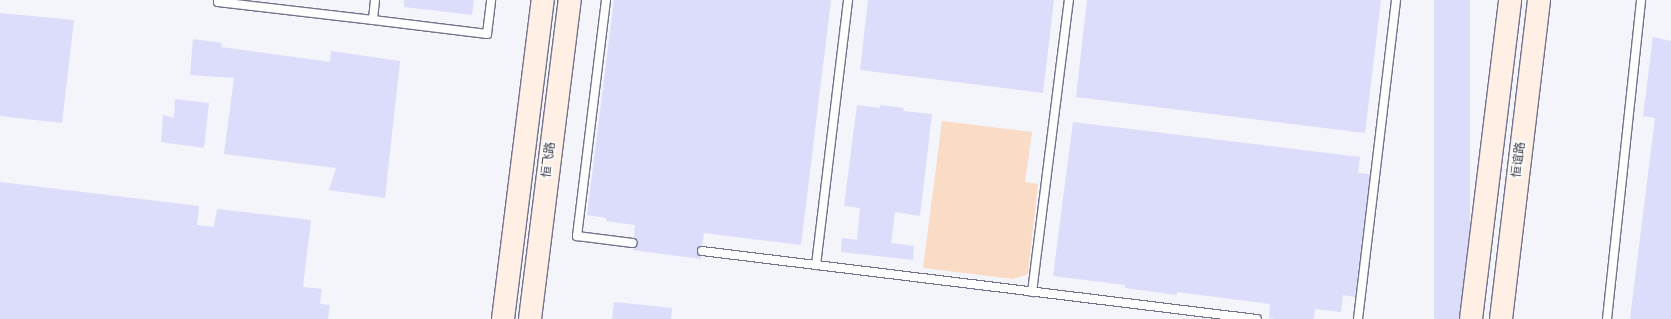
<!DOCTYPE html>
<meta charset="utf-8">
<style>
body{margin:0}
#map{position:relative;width:1671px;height:319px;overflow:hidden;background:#f4f4fb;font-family:Overpass,"Noto Sans SC",sans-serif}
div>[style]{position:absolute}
.green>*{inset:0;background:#fadcc6}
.building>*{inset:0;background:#dcdcfb;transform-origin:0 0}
.roads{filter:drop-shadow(1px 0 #71728d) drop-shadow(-1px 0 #71728d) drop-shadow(0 1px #71728d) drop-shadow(0 -1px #71728d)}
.lane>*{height:8px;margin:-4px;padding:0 4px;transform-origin:4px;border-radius:4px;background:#fff}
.secondary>*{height:22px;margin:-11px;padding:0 11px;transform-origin:11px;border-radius:11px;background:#ffefe4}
span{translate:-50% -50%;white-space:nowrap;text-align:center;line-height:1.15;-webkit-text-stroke:3.5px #fff;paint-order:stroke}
.street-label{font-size:12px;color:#3b3b47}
</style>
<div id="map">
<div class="green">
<i style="clip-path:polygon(942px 121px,1032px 132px,1025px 182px,1038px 184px,1028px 274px,1013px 279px,923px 268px)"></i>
</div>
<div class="building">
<i style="clip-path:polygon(404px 0,474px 0,472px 15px,404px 7px)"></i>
<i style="clip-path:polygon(614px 0,831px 0,801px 245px,704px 233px,702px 246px,698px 247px,697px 251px,701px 256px,701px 259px,632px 250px,638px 244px,638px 241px,634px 238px,635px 225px,606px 221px,606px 218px,587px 215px)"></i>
<i style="clip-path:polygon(868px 0,1054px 0,1043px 93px,860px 70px)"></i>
<i style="clip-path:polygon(1087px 0,1381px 0,1365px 133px,1076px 97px)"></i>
<i style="left:1434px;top:0;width:36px;height:321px"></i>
<i style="clip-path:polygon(0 13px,74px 20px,62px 123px,0 116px)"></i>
<i style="clip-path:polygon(1653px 37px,1671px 41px,1671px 319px,1630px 319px,1655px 118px,1643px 116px)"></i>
<i style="clip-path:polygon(193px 39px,222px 43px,221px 47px,330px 62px,331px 51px,400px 61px,385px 198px,329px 190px,336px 168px,224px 154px,234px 78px,190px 75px)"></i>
<i style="clip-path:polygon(175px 99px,209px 103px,204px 148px,161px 142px,163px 115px,174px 118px)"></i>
<i style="clip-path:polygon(857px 105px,880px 108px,880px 105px,904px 108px,903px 111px,932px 114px,920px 216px,895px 212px,891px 243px,914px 246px,913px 260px,841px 252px,842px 238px,857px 240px,860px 208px,844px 206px)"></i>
<i style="clip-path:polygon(1073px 122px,1360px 157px,1358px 173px,1370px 174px,1355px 297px,1343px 295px,1341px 312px,1315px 309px,1314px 319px,1276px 319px,1269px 318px,1270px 304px,1177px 292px,1177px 295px,1125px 288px,1125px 285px,1053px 276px)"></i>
<i style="clip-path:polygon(0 182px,199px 206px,197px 225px,214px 227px,217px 209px,311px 220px,303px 287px,322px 289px,320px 304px,330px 305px,328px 319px,0 319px)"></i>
<i style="clip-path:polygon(614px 302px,672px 308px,671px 319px,612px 319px)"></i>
</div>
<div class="roads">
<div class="lane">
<i style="left:218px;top:0;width:2px;rotate:90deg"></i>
<i style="left:218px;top:2px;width:156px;rotate:6.6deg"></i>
<i style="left:375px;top:0;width:20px;rotate:96deg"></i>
<i style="left:373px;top:20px;width:115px;rotate:7deg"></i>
<i style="left:487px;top:34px;width:34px;rotate:-83deg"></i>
<i style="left:606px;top:0;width:238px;rotate:97deg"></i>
<i style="left:577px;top:236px;width:56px;rotate:7.1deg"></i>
<i style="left:702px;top:251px;width:559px;rotate:6.99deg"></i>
<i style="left:816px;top:265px;width:267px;rotate:-83.1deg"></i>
<i style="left:1032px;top:292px;width:294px;rotate:-82.8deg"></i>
<i style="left:1358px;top:319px;width:321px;rotate:-83.2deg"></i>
<i style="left:1607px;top:319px;width:321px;rotate:-83.9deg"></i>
</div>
<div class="secondary">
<i style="left:503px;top:319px;width:321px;rotate:-82.9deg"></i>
<i style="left:530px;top:319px;width:321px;rotate:-82.9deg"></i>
<i style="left:1471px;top:319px;width:321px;rotate:-83deg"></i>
<i style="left:1501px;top:319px;width:321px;rotate:-83.2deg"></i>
</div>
</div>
<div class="street-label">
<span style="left:550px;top:160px;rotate:-83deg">恒飞路</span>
<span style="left:1520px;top:160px;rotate:-83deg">恒谊路</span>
</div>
</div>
